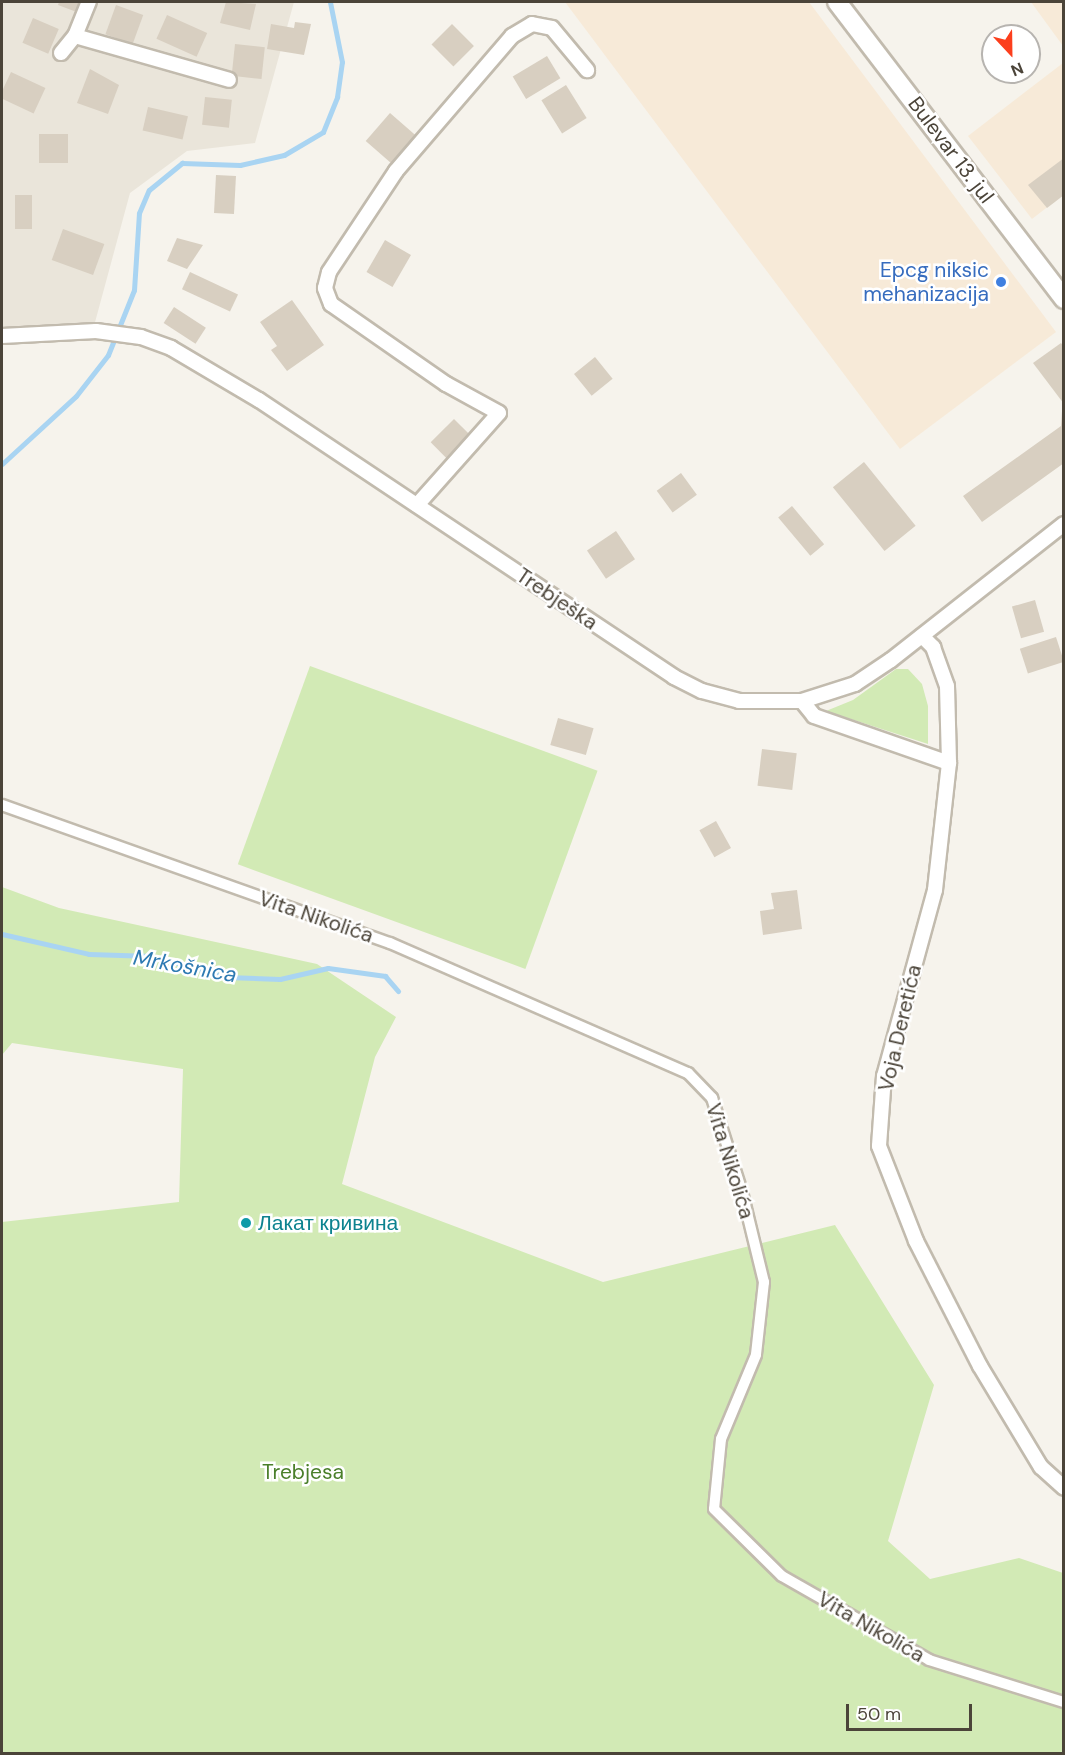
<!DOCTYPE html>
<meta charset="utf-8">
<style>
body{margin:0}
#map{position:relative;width:1065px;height:1755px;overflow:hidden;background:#f6f3ec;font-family:"DM Sans",sans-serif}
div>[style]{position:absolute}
.residential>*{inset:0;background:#eae5da}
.commercial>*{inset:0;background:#f7ead8}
.green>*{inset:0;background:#d2eab5;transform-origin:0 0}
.stream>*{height:5px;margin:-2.5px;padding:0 2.5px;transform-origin:2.5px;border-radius:2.5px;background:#a9d4f2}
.building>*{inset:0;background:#d8cfc1;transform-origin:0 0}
.roads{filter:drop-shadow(2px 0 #c2bbae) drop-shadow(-2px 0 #c2bbae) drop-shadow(0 2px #c2bbae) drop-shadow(0 -2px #c2bbae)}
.pedestrian>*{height:10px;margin:-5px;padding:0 5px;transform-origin:5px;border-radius:5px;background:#fff}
.minor>*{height:14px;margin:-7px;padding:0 7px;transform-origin:7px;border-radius:7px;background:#fff}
.tertiary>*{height:18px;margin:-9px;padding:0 9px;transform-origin:9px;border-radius:9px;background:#fff}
.dots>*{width:16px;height:16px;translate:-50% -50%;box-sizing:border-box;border:3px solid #fff;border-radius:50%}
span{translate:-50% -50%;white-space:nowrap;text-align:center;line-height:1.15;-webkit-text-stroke:5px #fff;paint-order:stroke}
.street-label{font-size:21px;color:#4b4439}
.shop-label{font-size:21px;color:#366cbe}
.right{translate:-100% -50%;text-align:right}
.culture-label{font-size:21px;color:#0d838f}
.left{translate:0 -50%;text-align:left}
.park-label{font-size:21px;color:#4a7f2a}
.water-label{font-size:22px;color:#2e7ab2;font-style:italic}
.frame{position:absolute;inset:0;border:3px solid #4b4439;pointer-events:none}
.north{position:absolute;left:981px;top:24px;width:60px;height:60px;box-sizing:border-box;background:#fff;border:2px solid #b7b4b0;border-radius:50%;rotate:158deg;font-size:16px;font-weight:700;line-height:24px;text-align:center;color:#4b4439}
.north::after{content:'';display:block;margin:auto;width:21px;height:27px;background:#fc3f1d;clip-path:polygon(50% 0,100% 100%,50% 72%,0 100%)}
.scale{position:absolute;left:846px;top:1704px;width:126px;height:27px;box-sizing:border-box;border:3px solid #4b4439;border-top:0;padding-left:8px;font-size:18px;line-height:21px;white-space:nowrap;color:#4b4439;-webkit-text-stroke:4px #fff;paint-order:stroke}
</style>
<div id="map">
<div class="residential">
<i style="clip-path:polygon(2px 2px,294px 2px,255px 143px,187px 151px,130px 193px,94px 326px,2px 331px)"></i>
</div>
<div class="commercial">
<i style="clip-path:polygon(565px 2px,809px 2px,1056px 332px,900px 449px)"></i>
<i style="clip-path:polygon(1031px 2px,1063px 2px,1063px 46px)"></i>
<i style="clip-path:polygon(1063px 63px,1063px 195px,1032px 219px,968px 136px)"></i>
</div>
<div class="green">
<i style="left:310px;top:666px;width:306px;height:211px;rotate:20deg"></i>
<i style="clip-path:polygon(896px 669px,908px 669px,922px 684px,928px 706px,928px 744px,826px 711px,853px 700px)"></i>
<i style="clip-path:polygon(2px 887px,59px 908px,317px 964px,396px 1017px,375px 1057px,342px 1184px,603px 1282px,835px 1225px,934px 1385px,888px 1541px,930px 1579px,1019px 1558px,1063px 1573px,1063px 1753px,2px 1753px,2px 1222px,179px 1202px,183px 1069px,12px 1043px,2px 1055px)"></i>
</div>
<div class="stream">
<i style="left:2px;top:464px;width:100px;rotate:-42.6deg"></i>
<i style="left:76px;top:396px;width:52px;rotate:-52deg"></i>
<i style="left:108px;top:355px;width:70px;rotate:-68.2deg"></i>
<i style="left:134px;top:290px;width:77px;rotate:-86.3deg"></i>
<i style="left:139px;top:213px;width:25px;rotate:-67deg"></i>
<i style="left:149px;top:190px;width:43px;rotate:-39.3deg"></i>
<i style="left:182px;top:163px;width:58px;rotate:2deg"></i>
<i style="left:240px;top:165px;width:45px;rotate:-12.8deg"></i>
<i style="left:284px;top:155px;width:45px;rotate:-30.5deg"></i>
<i style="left:323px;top:132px;width:38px;rotate:-68deg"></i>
<i style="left:337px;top:97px;width:35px;rotate:-82deg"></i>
<i style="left:342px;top:62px;width:61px;rotate:-101.3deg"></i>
<i style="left:2px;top:934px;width:89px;rotate:12.9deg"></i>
<i style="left:89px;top:954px;width:63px;rotate:1.8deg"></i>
<i style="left:152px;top:956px;width:77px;rotate:15.8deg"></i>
<i style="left:226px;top:977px;width:54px;rotate:2.1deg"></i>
<i style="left:280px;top:979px;width:49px;rotate:-12.9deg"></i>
<i style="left:328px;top:968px;width:58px;rotate:8deg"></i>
<i style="left:385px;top:976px;width:20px;rotate:49deg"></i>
</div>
<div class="building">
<i style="clip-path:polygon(59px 2px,87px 2px,82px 14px,58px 5px)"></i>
<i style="clip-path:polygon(226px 2px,256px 4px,250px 30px,220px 23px)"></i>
<i style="left:116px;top:5px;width:29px;height:31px;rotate:20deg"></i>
<i style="left:167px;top:15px;width:44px;height:26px;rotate:24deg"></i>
<i style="left:33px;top:18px;width:28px;height:27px;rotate:23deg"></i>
<i style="clip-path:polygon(295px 22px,311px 24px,304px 55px,267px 49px,271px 24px,294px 28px)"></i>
<i style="left:452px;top:24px;width:31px;height:29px;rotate:45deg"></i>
<i style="left:235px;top:44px;width:30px;height:32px;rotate:6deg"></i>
<i style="left:547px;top:56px;width:26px;height:40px;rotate:59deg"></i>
<i style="clip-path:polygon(90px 69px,119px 85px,108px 114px,77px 103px)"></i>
<i style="left:11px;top:72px;width:38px;height:28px;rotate:25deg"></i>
<i style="left:566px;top:85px;width:39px;height:29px;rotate:58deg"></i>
<i style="left:205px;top:97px;width:27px;height:28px;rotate:6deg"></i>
<i style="left:148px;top:107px;width:41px;height:24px;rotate:13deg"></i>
<i style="left:390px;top:113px;width:35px;height:37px;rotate:41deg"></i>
<i style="left:39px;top:134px;width:29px;height:29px"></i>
<i style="clip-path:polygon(1064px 158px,1064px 195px,1047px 208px,1028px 185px)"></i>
<i style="left:216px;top:175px;width:20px;height:38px;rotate:3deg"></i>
<i style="left:15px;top:195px;width:17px;height:34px"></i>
<i style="left:63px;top:229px;width:44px;height:33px;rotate:20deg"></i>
<i style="clip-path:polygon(177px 238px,203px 245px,187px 269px,167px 261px)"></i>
<i style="left:385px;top:240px;width:30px;height:37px;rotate:30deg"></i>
<i style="left:190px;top:272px;width:53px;height:19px;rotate:25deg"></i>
<i style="clip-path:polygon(292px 300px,324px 345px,287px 371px,271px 350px,277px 346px,260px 322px)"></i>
<i style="left:174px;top:307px;width:38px;height:19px;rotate:33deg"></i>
<i style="clip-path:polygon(1061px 343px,1064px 347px,1064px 404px,1033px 363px)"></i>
<i style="left:595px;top:357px;width:28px;height:27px;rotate:51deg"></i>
<i style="clip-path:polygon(1062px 411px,1064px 463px,982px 522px,963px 496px,1061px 426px)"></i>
<i style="left:454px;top:419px;width:27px;height:33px;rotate:45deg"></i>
<i style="left:864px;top:462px;width:82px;height:40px;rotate:51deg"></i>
<i style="left:681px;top:473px;width:27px;height:30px;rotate:54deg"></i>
<i style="left:792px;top:506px;width:50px;height:18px;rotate:50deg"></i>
<i style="left:616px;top:531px;width:34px;height:35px;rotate:56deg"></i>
<i style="left:1035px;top:600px;width:33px;height:24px;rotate:74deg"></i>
<i style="left:1056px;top:637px;width:26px;height:38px;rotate:72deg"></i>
<i style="left:558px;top:718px;width:37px;height:28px;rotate:16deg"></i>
<i style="left:762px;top:749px;width:35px;height:37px;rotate:7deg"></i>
<i style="left:716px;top:821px;width:31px;height:19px;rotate:61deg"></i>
<i style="clip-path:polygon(797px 890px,802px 929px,763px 935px,760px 911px,774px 909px,771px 893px)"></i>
</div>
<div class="roads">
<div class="pedestrian">
<i style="left:2px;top:805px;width:412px;rotate:19.6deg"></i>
<i style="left:390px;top:943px;width:325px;rotate:23.6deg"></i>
<i style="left:688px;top:1073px;width:35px;rotate:46deg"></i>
<i style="left:712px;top:1098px;width:99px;rotate:72.3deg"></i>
<i style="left:742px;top:1192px;width:93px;rotate:76.3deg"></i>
<i style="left:764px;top:1282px;width:73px;rotate:96.3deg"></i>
<i style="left:756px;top:1355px;width:91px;rotate:112.6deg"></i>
<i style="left:721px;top:1439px;width:70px;rotate:95.7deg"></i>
<i style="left:714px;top:1509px;width:95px;rotate:44.6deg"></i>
<i style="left:782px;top:1576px;width:169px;rotate:29.7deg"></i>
<i style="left:929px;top:1660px;width:141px;rotate:17.3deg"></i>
</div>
<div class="minor">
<i style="left:75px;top:36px;width:160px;rotate:15.9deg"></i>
<i style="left:61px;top:53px;width:22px;rotate:-51deg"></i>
<i style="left:75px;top:36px;width:37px;rotate:-68deg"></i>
<i style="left:2px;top:336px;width:94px;rotate:-3deg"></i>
<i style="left:96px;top:331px;width:45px;rotate:7.6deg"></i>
<i style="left:141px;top:337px;width:32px;rotate:20deg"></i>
<i style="left:171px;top:348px;width:102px;rotate:30.6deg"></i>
<i style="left:259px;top:400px;width:499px;rotate:33.7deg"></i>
<i style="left:674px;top:677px;width:31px;rotate:27deg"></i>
<i style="left:702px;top:691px;width:38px;rotate:15deg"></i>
<i style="left:739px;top:701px;width:63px"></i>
<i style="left:802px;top:701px;width:56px;rotate:-17.8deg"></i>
<i style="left:855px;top:684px;width:43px;rotate:-33.7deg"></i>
<i style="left:891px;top:660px;width:220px;rotate:-38.2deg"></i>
<i style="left:417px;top:505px;width:123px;rotate:-48.3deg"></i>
<i style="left:499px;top:413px;width:60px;rotate:-151.3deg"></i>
<i style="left:446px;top:384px;width:140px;rotate:-145.2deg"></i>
<i style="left:331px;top:304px;width:17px;rotate:-111deg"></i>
<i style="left:325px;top:288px;width:16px;rotate:-76deg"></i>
<i style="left:329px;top:272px;width:121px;rotate:-56.4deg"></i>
<i style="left:396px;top:171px;width:178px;rotate:-49.3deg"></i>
<i style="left:512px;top:36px;width:23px;rotate:-31deg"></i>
<i style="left:532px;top:24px;width:20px;rotate:11deg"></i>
<i style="left:552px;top:28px;width:55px;rotate:50.2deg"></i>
<i style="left:922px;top:636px;width:16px;rotate:45deg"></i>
<i style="left:933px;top:647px;width:41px;rotate:70.3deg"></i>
<i style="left:947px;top:686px;width:77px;rotate:88.5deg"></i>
<i style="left:949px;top:763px;width:128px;rotate:96.3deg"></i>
<i style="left:935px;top:890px;width:193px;rotate:105.3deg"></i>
<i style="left:884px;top:1076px;width:70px;rotate:94.1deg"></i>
<i style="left:879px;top:1146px;width:102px;rotate:68.7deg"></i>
<i style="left:916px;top:1241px;width:140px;rotate:62.9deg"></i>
<i style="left:980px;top:1366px;width:118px;rotate:58.9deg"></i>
<i style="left:1041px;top:1467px;width:31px;rotate:42deg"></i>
<i style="left:802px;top:701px;width:19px;rotate:51deg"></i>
<i style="left:814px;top:716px;width:143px;rotate:19.2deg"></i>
</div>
<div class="tertiary">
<i style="left:837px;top:2px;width:374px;rotate:52.6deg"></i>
</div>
</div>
<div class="dots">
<i style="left:1001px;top:282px;background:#3f7fe0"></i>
<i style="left:246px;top:1223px;background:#0f9aa8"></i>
</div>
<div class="street-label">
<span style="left:951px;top:150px;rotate:53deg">Bulevar 13. jul</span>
<span style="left:557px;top:599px;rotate:34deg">Trebješka</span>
<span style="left:316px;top:917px;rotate:19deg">Vita Nikolića</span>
<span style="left:900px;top:1028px;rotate:-77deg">Voja Deretića</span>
<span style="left:730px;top:1161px;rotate:73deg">Vita Nikolića</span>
<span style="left:871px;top:1627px;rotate:30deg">Vita Nikolića</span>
</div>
<div class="shop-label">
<span class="right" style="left:989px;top:282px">Epcg niksic<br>mehanizacija</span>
</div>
<div class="culture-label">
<span class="left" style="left:258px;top:1223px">Лакат кривина</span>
</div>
<div class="park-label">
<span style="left:303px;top:1472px">Trebjesa</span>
</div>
<div class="water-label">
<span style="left:185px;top:966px;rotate:10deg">Mrkošnica</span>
</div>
<div class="frame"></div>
<div class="north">N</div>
<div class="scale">50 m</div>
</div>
